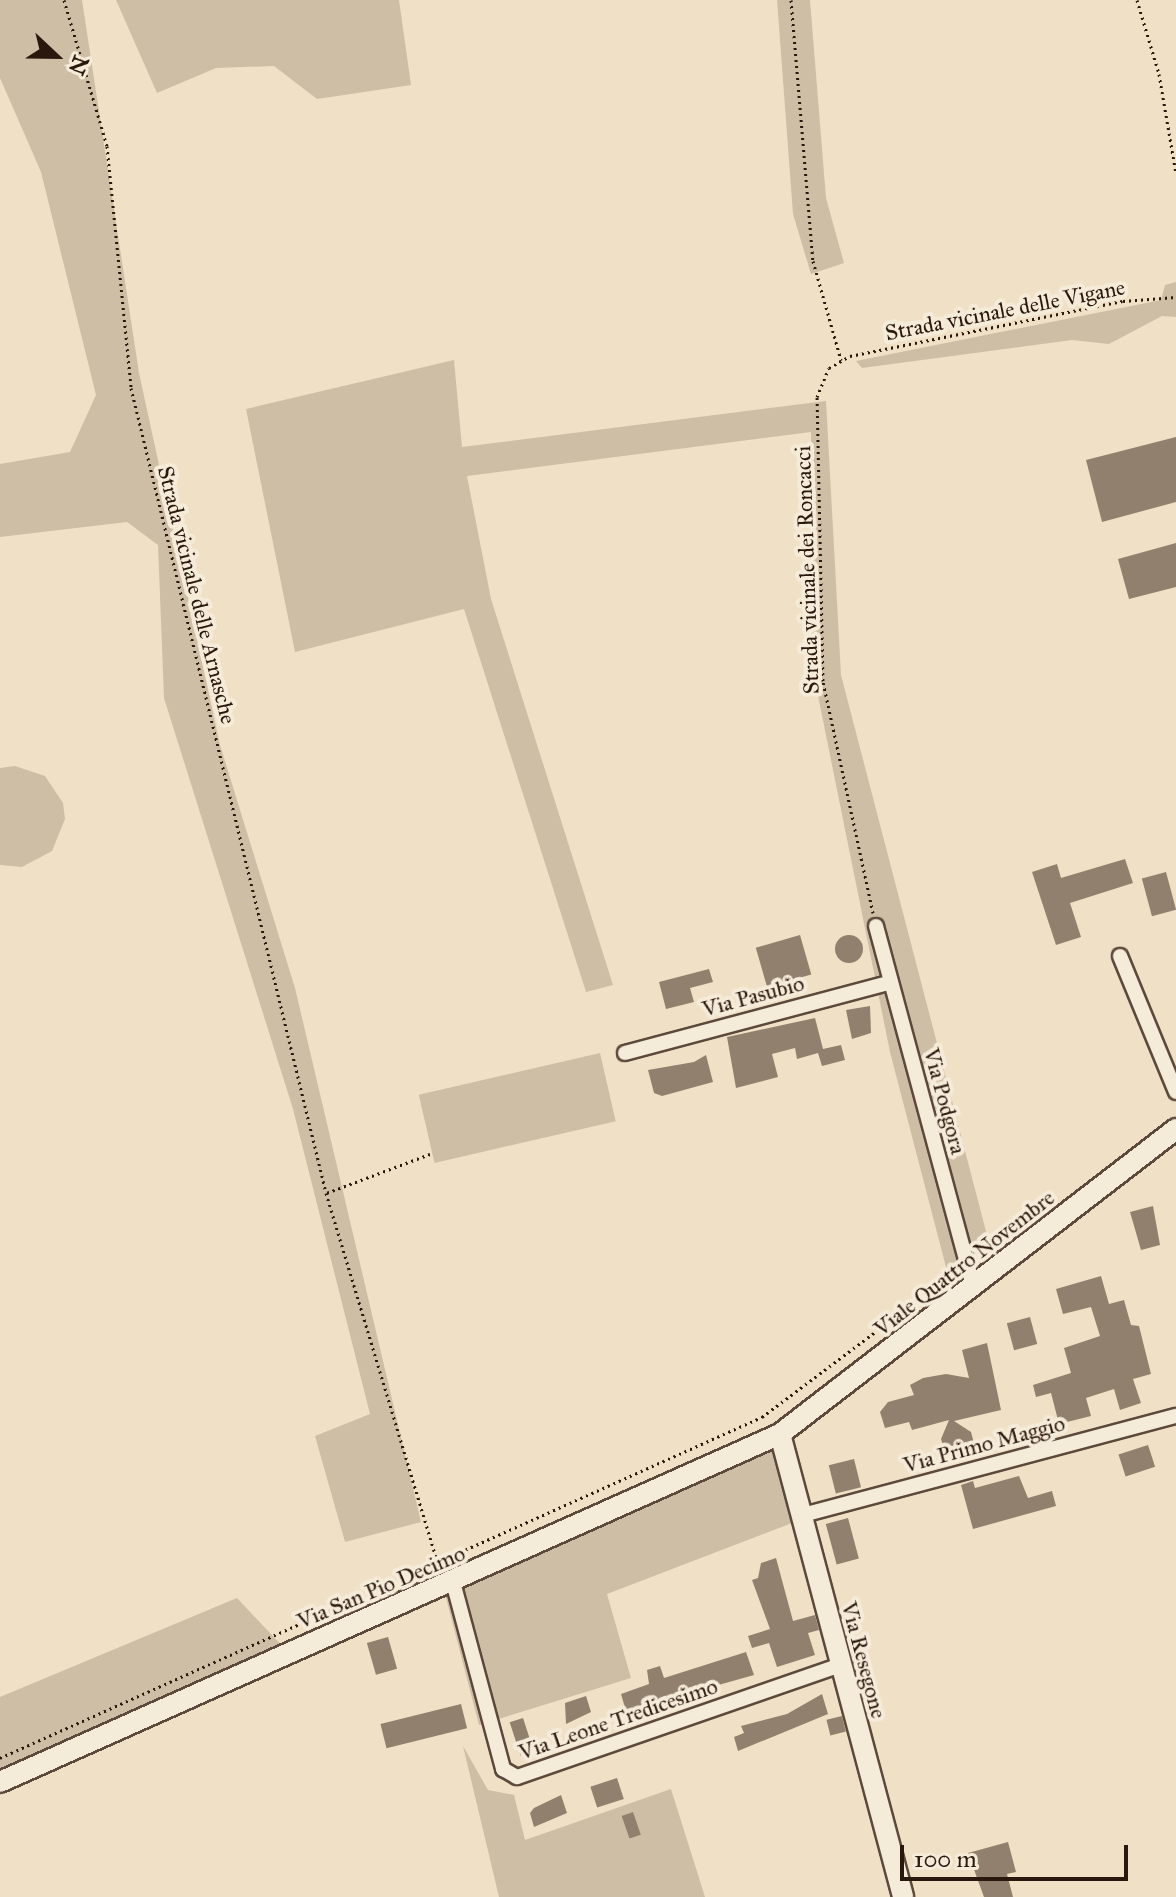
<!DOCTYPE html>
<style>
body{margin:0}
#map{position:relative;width:1176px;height:1897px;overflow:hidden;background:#f0e0c5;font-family:"IM FELL Great Primer",serif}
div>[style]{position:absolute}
.green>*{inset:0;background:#cebea6;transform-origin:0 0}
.building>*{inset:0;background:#91806d;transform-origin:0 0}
.round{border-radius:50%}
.path>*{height:3px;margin-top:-1.5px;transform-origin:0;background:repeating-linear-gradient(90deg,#2a170d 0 2px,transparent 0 6px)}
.roads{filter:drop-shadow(2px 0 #5c493b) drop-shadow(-2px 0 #5c493b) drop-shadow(0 2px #5c493b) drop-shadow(0 -2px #5c493b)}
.street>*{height:14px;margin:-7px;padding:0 7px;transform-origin:7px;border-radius:7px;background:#f5ebd9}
.secondary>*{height:20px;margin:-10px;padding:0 10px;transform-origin:10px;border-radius:10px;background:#f5ebd9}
span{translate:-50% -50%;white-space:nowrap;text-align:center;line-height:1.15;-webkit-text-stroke:8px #f5ebd9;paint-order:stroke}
.street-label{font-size:22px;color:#2a170d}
.north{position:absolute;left:16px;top:16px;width:80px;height:80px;-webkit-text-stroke:6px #f5ebd9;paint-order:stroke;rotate:112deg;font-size:22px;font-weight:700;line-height:32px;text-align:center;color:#2a170d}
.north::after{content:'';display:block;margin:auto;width:28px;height:36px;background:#2a170d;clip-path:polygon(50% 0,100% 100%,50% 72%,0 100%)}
.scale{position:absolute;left:900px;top:1845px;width:228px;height:36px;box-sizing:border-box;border:4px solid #2a170d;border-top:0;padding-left:10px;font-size:24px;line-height:28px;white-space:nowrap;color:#2a170d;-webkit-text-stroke:6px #f5ebd9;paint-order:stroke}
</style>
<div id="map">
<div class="green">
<i style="clip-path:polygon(0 0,82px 0,139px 373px,220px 745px,295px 988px,421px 1522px,345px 1542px,315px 1436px,370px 1414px,293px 1109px,164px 698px,158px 545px,127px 522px,0 537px,0 464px,70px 452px,96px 395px,41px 172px,0 78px)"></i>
<i style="clip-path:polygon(116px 0,399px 0,411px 85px,317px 99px,274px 66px,216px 68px,157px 93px)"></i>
<i style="clip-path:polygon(777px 0,810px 0,826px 198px,844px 263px,811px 274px,793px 214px)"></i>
<i style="clip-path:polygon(1176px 282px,1176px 317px,1162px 316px,1109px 344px,1072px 340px,862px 368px,856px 361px,1161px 300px,1165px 285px)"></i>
<i style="clip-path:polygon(454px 360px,462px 447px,826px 401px,841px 675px,988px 1239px,947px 1271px,890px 1052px,813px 671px,811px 432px,467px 476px,491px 599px,613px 985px,586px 992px,464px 609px,295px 652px,246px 409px)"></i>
<i style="clip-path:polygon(15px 766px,45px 776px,63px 803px,65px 819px,52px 851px,22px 867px,0 865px,0 768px)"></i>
<i style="left:600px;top:1053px;width:70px;height:186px;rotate:77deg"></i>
<i style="clip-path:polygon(773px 1450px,792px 1523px,607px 1594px,631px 1678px,479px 1725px,445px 1594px)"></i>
<i style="clip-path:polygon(237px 1598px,284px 1648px,0 1776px,0 1697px)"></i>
<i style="clip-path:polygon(463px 1746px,488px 1790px,514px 1795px,525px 1840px,671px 1789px,705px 1897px,499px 1897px)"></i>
</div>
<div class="building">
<i style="clip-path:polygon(1176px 437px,1176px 502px,1102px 522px,1086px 460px)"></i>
<i style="clip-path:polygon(1176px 543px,1176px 587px,1129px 599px,1118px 559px)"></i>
<i style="clip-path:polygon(1125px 859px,1133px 883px,1070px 903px,1081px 937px,1056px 945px,1032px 872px,1057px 864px,1061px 878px)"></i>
<i style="left:1166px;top:872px;width:39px;height:25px;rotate:75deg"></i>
<i class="round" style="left:835px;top:935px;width:28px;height:28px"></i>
<i style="left:800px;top:935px;width:41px;height:46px;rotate:74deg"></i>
<i style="clip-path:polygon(709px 969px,713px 982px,690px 988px,694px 1002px,666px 1009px,659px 982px)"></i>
<i style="clip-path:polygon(870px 1006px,871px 1033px,852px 1039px,846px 1010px)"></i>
<i style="clip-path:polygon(815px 1018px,823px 1049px,841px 1045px,845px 1060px,822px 1066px,818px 1053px,797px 1059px,795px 1048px,772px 1054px,778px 1077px,736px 1088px,727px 1037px)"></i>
<i style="clip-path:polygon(706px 1055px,713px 1082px,662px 1096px,654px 1093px,648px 1070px,694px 1062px)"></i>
<i style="clip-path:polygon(1153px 1206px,1160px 1245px,1141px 1250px,1130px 1212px)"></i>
<i style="clip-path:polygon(1101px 1276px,1109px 1304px,1124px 1300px,1131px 1325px,1139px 1326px,1151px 1374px,1133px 1379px,1141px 1403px,1120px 1410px,1114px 1389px,1086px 1398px,1091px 1416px,1059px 1424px,1051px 1393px,1036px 1397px,1033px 1385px,1071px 1373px,1064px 1348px,1100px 1336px,1091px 1307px,1063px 1314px,1056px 1289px)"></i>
<i style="left:1030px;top:1317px;width:28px;height:24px;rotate:75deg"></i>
<i style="clip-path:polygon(987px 1343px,1001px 1410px,954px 1421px,971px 1432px,977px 1455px,954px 1461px,951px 1453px,946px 1455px,941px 1439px,949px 1420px,912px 1430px,909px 1422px,885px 1428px,880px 1412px,888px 1402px,914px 1395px,910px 1385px,923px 1378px,946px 1374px,969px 1378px,962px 1350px)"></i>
<i style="left:1148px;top:1445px;width:23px;height:31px;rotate:72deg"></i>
<i style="left:854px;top:1459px;width:29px;height:26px;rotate:76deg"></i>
<i style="clip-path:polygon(1019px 1476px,1028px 1498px,1052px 1491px,1056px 1506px,973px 1529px,961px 1485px,973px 1481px,975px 1488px)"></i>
<i style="left:848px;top:1518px;width:42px;height:23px;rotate:75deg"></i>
<i style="clip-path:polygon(776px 1558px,793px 1621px,815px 1615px,819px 1630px,808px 1633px,815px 1655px,777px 1667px,769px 1643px,752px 1648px,748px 1636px,770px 1629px,752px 1580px,758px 1578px,761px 1563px)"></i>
<i style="left:388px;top:1637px;width:33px;height:22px;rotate:74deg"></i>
<i style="clip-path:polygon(746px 1652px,754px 1675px,626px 1711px,621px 1694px,649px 1684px,647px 1670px,660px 1666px,664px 1678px)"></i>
<i style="clip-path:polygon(822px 1694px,828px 1714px,738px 1751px,734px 1737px,744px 1733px,741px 1726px,787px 1714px)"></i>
<i style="clip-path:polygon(586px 1696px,591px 1712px,566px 1724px,565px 1703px)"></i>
<i style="left:461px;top:1704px;width:25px;height:83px;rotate:76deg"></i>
<i style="left:842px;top:1716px;width:16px;height:16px;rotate:76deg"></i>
<i style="left:523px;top:1718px;width:35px;height:14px;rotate:72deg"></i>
<i style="left:617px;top:1778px;width:22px;height:28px;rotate:72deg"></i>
<i style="clip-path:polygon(561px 1795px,567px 1813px,534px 1827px,530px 1813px,534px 1808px)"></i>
<i style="left:633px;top:1812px;width:24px;height:12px;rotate:71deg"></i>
<i style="clip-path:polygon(1008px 1842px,1016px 1872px,1007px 1874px,1013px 1897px,984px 1897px,968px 1853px)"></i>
</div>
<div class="path">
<i style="left:64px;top:0;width:152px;rotate:73.6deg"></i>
<i style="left:107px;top:146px;width:243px;rotate:84.3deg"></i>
<i style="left:131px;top:388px;width:828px;rotate:76.38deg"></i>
<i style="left:791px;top:0;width:262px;rotate:85.2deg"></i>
<i style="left:813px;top:261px;width:103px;rotate:74.2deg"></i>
<i style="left:1137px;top:0;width:77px;rotate:73.4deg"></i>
<i style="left:1159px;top:74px;width:100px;rotate:80.3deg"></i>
<i style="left:873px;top:913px;width:237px;rotate:-102.2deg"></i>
<i style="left:823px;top:681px;width:284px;rotate:-91.2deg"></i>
<i style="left:817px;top:397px;width:31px;rotate:-68deg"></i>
<i style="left:829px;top:368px;width:24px;rotate:-30deg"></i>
<i style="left:850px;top:356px;width:278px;rotate:-11.4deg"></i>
<i style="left:1123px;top:301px;width:53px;rotate:-4.3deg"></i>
<i style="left:430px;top:1154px;width:111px;rotate:159.4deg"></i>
<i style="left:326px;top:1193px;width:392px;rotate:73.2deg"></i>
<i style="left:980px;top:1254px;width:73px;rotate:-36.1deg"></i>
<i style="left:0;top:1758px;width:835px;rotate:-24.11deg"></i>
<i style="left:762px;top:1417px;width:241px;rotate:-36.9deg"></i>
</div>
<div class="roads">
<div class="street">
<i style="left:876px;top:926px;width:373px;rotate:74.9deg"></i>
<i style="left:1120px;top:956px;width:147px;rotate:67.6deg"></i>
<i style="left:625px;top:1053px;width:275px;rotate:-14.9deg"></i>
<i style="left:803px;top:1515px;width:386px;rotate:-14.9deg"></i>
<i style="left:453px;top:1582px;width:194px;rotate:75deg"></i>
<i style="left:503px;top:1769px;width:16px;rotate:30deg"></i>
<i style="left:517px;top:1777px;width:342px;rotate:-19.1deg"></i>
</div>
<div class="secondary">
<i style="left:780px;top:1434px;width:479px;rotate:75.1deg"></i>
<i style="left:0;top:1782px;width:854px;rotate:-24.04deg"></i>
<i style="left:780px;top:1434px;width:500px;rotate:-37.6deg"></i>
</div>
</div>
<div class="street-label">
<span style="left:1005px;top:310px;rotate:-11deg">Strada vicinale delle Vigane</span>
<span style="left:807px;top:570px;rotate:-92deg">Strada vicinale dei Roncacci</span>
<span style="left:197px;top:595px;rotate:76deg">Strada vicinale delle Arnasche</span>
<span style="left:753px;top:996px;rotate:-15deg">Via Pasubio</span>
<span style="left:945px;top:1101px;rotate:75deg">Via Podgora</span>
<span style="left:964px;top:1263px;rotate:-38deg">Viale Quattro Novembre</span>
<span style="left:984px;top:1444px;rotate:-15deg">Via Primo Maggio</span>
<span style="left:381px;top:1587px;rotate:-23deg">Via San Pio Decimo</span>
<span style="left:864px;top:1660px;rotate:75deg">Via Resegone</span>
<span style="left:618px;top:1719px;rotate:-19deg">Via Leone Tredicesimo</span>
</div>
<div class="north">N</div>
<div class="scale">100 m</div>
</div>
